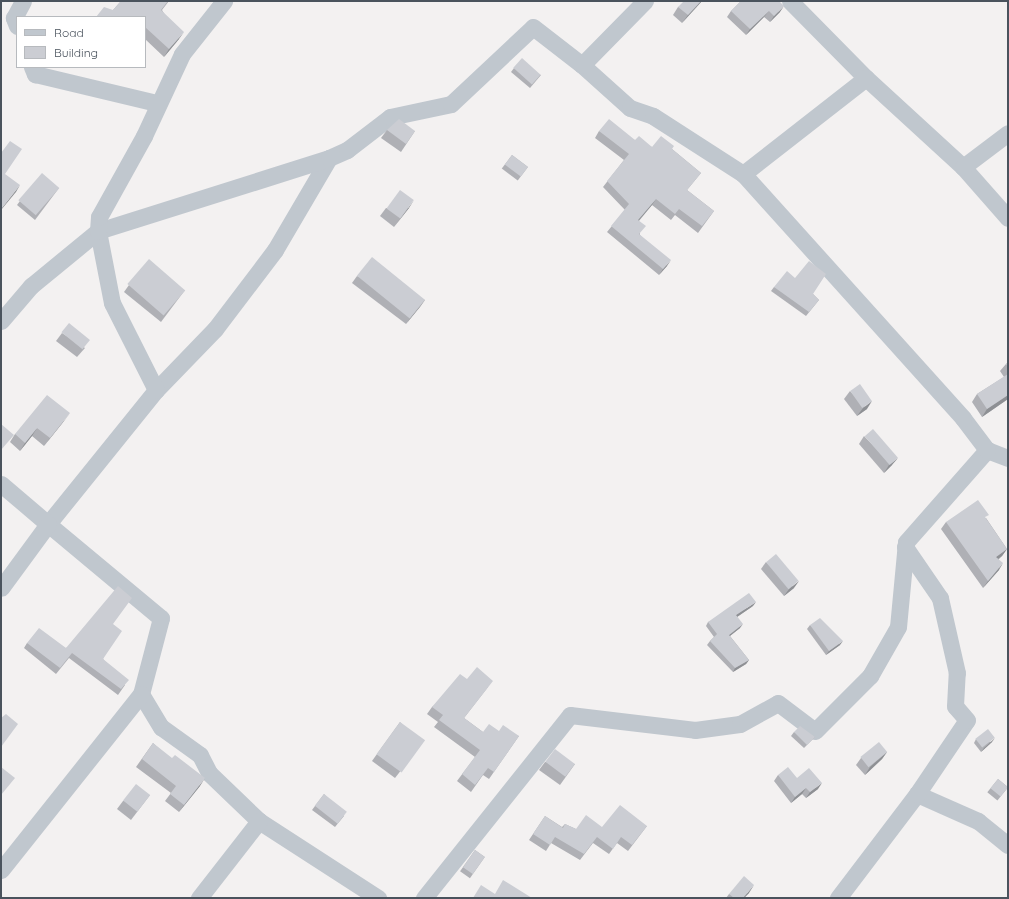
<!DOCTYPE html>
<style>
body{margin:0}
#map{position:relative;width:1009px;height:899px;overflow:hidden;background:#f3f1f1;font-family:Quicksand,sans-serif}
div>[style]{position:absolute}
.street>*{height:17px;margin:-8.5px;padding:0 8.5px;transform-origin:8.5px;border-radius:8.5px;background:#c0c7ce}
.wall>*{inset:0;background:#afb0b5;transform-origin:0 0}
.shaded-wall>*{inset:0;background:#8e9094}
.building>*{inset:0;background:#cbcdd3;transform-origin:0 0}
span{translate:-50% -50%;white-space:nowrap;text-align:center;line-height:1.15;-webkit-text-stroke:4px #fff;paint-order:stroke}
.frame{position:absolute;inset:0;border:2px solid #4a535d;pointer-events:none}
.legend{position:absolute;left:16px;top:16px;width:130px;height:52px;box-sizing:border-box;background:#fff;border:1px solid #b7babe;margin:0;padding:5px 7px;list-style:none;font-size:12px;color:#4a535d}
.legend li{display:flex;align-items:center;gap:8px;height:20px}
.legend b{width:20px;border:1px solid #b7babe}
</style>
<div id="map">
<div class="street">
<i style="left:790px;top:1px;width:108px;rotate:45.4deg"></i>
<i style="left:17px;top:26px;width:9px;rotate:-111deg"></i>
<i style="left:14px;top:18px;width:19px;rotate:-62deg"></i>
<i style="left:582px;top:65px;width:64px;rotate:41.9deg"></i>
<i style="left:630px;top:108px;width:24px;rotate:19deg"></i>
<i style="left:653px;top:116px;width:107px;rotate:32.8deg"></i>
<i style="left:743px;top:174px;width:156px;rotate:-38deg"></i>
<i style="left:866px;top:78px;width:132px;rotate:42.5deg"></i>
<i style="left:963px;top:167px;width:68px;rotate:48.6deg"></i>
<i style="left:32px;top:67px;width:8px;rotate:67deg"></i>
<i style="left:35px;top:74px;width:125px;rotate:13.4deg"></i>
<i style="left:329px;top:158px;width:107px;rotate:120.4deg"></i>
<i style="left:275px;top:250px;width:99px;rotate:127.2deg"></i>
<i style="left:215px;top:329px;width:85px;rotate:134deg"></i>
<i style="left:156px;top:390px;width:172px;rotate:128.9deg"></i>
<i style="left:48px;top:524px;width:147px;rotate:39.8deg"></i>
<i style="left:161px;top:618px;width:79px;rotate:104.7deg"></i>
<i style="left:141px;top:694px;width:39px;rotate:59deg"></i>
<i style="left:161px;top:727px;width:48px;rotate:35.7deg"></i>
<i style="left:200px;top:755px;width:20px;rotate:63deg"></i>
<i style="left:209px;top:773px;width:69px;rotate:43.8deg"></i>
<i style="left:259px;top:821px;width:142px;rotate:32.9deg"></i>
<i style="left:963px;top:167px;width:56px;rotate:-37.1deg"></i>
<i style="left:1px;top:321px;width:46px;rotate:-49.4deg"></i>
<i style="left:31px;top:286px;width:87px;rotate:-39.4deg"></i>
<i style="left:98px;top:231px;width:242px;rotate:-17.5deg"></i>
<i style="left:329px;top:158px;width:20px;rotate:-24deg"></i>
<i style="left:347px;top:150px;width:54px;rotate:-37.5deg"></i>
<i style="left:390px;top:117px;width:62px;rotate:-12deg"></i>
<i style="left:451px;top:104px;width:112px;rotate:-43.2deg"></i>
<i style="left:533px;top:27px;width:62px;rotate:37.8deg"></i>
<i style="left:582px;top:65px;width:90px;rotate:-45.5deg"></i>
<i style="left:156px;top:390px;width:97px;rotate:-116.8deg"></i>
<i style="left:112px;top:303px;width:73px;rotate:-101deg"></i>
<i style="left:98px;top:231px;width:14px;rotate:-86deg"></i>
<i style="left:99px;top:217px;width:93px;rotate:-60.9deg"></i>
<i style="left:144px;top:136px;width:90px;rotate:-65.1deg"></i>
<i style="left:182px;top:54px;width:68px;rotate:-51.6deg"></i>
<i style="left:987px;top:450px;width:22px;rotate:21deg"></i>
<i style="left:1px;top:484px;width:62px;rotate:40.4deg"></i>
<i style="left:48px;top:524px;width:79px;rotate:126.3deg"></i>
<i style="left:917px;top:794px;width:67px;rotate:23.9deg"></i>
<i style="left:978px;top:821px;width:38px;rotate:39deg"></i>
<i style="left:1px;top:870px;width:225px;rotate:-51.5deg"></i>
<i style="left:199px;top:898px;width:98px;rotate:-52.1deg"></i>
<i style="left:424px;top:898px;width:234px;rotate:-51.4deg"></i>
<i style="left:570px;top:715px;width:126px;rotate:6.8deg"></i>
<i style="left:695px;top:730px;width:45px;rotate:-7.6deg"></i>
<i style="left:740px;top:724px;width:43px;rotate:-28.9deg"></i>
<i style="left:778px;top:703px;width:46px;rotate:37.1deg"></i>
<i style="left:815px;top:731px;width:78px;rotate:-45deg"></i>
<i style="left:870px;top:676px;width:56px;rotate:-60.3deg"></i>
<i style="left:898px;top:627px;width:85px;rotate:-84.6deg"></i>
<i style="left:906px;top:542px;width:123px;rotate:-48.6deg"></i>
<i style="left:987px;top:450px;width:40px;rotate:-127deg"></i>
<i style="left:963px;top:418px;width:329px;rotate:-132deg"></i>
<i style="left:838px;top:898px;width:131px;rotate:-52.8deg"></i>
<i style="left:917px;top:794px;width:89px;rotate:-56deg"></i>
<i style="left:967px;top:720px;width:18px;rotate:-131deg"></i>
<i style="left:955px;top:706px;width:33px;rotate:-87deg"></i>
<i style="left:957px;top:673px;width:77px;rotate:-102.8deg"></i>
<i style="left:940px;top:598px;width:62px;rotate:-124.5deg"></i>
</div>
<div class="wall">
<i style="clip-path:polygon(121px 1px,169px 1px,162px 10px,179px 39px,164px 57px,145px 39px,145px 17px,113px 10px)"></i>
<i style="clip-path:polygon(702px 1px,682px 23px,673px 15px,678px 7px)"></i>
<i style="clip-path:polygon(741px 1px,780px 12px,770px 22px,764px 17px,746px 35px,727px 17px,731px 11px)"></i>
<i style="clip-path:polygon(514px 68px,541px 75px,530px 88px,511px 72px)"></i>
<i style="clip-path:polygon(387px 130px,415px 131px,401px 152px,381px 138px)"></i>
<i style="clip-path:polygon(599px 131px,635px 140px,652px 147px,672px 149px,701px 173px,687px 190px,714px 211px,698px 233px,675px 215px,671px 220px,652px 205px,639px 221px,640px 235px,667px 266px,659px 275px,607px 232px,625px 210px,603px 187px,624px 160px,595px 138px)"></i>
<i style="left:512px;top:155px;width:20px;height:17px;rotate:37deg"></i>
<i style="clip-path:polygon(59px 188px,35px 220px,17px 205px,20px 201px)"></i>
<i style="clip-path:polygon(386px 208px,409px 208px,394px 227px,380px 216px)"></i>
<i style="clip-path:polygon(357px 276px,425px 300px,406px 324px,352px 283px)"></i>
<i style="clip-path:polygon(129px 285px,185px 290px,161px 322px,124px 292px)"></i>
<i style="clip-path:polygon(774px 287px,813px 294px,819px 300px,806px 316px,771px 291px)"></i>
<i style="clip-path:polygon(62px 333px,85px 348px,77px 357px,56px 341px)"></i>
<i style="clip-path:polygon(1008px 362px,1008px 399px,982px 417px,972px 402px,977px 394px,1004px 377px,1000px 371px,1006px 364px)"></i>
<i style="clip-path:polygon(850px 391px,867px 409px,857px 416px,844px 399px)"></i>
<i style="clip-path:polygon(64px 421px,44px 446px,32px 436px,20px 451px,10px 442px,15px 434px)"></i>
<i style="clip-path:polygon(864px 436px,892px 465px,884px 473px,859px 444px)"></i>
<i style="clip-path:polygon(986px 518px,1007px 549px,1002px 556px,999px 559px,999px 570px,983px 588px,941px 529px,946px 522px)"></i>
<i style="clip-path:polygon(766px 562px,794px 588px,784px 596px,761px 569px)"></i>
<i style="clip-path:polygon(753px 606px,737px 617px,740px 628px,730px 636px,749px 660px,746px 664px,733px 672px,707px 645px,710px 641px,714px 637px,706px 626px,708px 622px)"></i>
<i style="clip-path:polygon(113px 624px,103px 659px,125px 685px,118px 695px,69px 658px,56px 674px,24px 648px,27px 643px,66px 648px)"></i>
<i style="clip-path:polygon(810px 625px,840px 645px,826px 655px,807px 629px)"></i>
<i style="clip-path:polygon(467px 679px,488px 687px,464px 718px,483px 732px,499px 731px,519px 736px,489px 779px,483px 775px,471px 792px,457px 781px,475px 757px,434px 727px,438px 722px,427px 714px,432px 707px)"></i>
<i style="clip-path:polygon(400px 722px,420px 746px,395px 778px,372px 761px)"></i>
<i style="clip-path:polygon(794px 732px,815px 737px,804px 748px,791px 736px)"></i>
<i style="clip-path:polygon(976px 739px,992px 742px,981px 752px,974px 743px)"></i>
<i style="clip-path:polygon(153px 743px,200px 786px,179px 812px,165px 801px,171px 793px,136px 767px)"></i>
<i style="clip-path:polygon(887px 752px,882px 759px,865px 775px,856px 765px,861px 758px)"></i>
<i style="clip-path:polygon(545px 762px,575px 764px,560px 785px,539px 770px)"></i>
<i style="clip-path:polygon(778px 775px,797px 778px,818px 789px,806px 798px,802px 794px,791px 803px,774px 781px)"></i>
<i style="left:998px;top:779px;width:13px;height:17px;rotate:39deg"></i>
<i style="clip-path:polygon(324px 794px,344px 816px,335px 827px,312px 810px)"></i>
<i style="clip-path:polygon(150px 795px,131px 820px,117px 809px,123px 801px)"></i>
<i style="clip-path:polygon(545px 816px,562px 827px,565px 824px,576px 829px,602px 827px,647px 826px,628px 851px,617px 843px,609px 854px,593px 843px,580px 860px,551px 843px,546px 851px,529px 840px)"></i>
<i style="left:475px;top:850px;width:12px;height:26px;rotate:35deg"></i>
<i style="clip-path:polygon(749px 893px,744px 898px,726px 898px,729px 894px)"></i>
</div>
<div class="shaded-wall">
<i style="clip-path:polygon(701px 1px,702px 1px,682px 23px,688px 15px)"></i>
<i style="clip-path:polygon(784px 6px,780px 12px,770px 22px,774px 16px)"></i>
<i style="clip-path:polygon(769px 11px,764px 17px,746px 35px,750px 29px)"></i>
<i style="clip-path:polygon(184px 32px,179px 39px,164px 57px,169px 49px)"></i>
<i style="clip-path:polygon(20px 185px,16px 192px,1px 210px,1px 209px)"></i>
<i style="clip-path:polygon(656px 199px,652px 205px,634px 226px,638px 220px)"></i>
<i style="clip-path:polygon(414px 200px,409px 208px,394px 227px,400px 219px)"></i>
<i style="clip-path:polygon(671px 260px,667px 266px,659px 275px,663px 269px)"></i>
<i style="clip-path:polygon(425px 300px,420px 307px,406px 324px,411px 317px)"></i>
<i style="clip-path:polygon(1008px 395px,1008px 399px,982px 417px,987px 409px)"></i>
<i style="clip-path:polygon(872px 401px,867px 409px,857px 416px,863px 408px)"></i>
<i style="clip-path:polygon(70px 413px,64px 421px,44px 446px,50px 438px)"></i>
<i style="clip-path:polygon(37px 428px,32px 436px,20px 451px,25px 443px)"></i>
<i style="clip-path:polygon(898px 458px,892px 465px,884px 473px,889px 465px)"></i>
<i style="clip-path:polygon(1007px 549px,1002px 556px,991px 564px,996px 557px)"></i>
<i style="clip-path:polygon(1003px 563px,999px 570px,983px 588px,988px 581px)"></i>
<i style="clip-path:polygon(799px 581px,794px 588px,784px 596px,789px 589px)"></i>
<i style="clip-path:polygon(756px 602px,753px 606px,734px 619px,736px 615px)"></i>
<i style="clip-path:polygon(743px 624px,740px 628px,726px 639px,729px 635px)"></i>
<i style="clip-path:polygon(843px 641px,840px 645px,826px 655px,829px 651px)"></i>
<i style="clip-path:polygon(749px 660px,746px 664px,733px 672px,735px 668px)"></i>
<i style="clip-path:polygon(995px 738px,992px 742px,981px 752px,984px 748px)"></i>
<i style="clip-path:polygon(887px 752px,882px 759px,865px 775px,870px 767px)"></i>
<i style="clip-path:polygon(205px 778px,200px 786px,179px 812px,184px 805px)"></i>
<i style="clip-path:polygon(822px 783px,818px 789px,806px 798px,810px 792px)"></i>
<i style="clip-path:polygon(806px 788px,802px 794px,791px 803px,795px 797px)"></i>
<i style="clip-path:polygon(754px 885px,749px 893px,744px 898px,743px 898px)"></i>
</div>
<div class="building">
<i style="clip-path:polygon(121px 1px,168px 1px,161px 10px,184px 32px,169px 49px,145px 27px,145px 17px,96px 17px,104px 7px,113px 10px)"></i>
<i style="clip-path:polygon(684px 1px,701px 1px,688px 15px,678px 7px)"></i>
<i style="clip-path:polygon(741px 1px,779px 1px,784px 6px,774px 16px,769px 11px,750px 29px,731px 11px)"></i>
<i style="left:522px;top:58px;width:25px;height:13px;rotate:42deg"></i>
<i style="clip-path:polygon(399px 119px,415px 131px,406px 144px,387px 130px)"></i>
<i style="clip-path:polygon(609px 119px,635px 140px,639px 136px,652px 147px,661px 136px,674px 146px,672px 149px,701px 173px,687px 190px,714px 211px,702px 226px,679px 209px,675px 214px,656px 199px,638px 220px,646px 226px,639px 234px,671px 260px,663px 269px,611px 226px,629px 204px,607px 181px,629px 154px,599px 131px)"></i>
<i style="clip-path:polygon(10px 141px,22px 149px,5px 174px,20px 185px,1px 209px,1px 153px)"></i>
<i style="left:512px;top:155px;width:20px;height:12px;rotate:37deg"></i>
<i style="left:42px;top:173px;width:23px;height:36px;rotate:41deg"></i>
<i style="left:400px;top:190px;width:17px;height:23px;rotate:36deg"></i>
<i style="left:372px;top:257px;width:68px;height:24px;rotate:39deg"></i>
<i style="left:149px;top:259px;width:48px;height:33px;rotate:41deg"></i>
<i style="clip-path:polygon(809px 261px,826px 274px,813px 294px,819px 300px,809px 312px,774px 287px,787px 271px,795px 278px)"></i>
<i style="left:69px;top:323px;width:27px;height:12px;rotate:39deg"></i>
<i style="clip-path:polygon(1008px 362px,1008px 367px,1006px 364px)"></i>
<i style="clip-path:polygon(1008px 374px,1008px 395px,987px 409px,977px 394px)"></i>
<i style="left:860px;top:384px;width:21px;height:12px;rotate:55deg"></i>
<i style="clip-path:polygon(47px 395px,70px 413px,50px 438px,37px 428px,25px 443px,15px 434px)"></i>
<i style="clip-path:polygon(1px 424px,14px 435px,1px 450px)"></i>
<i style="left:873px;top:429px;width:38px;height:11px;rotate:49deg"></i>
<i style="clip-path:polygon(978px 500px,989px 515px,985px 517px,1007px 549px,996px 557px,1003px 563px,988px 581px,946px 522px)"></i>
<i style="left:776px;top:554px;width:35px;height:13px;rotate:50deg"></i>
<i style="clip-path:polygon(118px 586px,132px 598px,113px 624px,122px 631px,103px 659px,129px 680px,121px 689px,72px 653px,60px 668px,27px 643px,39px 628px,66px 648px)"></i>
<i style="clip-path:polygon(749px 593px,756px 602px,736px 615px,743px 624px,729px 635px,749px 660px,735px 668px,710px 641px,717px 634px,708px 622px)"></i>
<i style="clip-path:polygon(820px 618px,843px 641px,829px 651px,810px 625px)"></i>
<i style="clip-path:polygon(477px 667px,493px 681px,464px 718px,483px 732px,489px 724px,499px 731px,503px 725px,519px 736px,494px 772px,488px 768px,475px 785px,462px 774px,480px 750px,439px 720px,443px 715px,432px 707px,460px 674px,467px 679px)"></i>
<i style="clip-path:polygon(6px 714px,18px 724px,1px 747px,1px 718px)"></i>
<i style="left:400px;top:722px;width:31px;height:40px;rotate:36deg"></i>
<i style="clip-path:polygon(800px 726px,815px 737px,807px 745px,794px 732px)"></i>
<i style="left:988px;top:729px;width:11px;height:16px;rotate:52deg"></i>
<i style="left:879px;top:742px;width:13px;height:24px;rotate:51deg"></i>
<i style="clip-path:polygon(153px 743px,172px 758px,175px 755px,205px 778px,184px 805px,170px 794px,176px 786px,142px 759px)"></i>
<i style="left:555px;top:749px;width:25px;height:16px;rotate:37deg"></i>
<i style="clip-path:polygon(1px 767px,15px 778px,1px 795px)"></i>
<i style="clip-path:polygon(788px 767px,797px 778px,809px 768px,822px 783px,810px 792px,806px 788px,795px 797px,778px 775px)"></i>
<i style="left:998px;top:779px;width:13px;height:12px;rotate:39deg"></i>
<i style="left:136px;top:784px;width:18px;height:21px;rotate:38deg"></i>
<i style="left:324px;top:794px;width:29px;height:15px;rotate:38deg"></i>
<i style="clip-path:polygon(620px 805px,647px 826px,632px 845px,621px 837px,613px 849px,597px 837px,584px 854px,555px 837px,550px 845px,533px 834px,545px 816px,563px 828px,565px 824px,576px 829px,586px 815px,602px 827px)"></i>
<i style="left:475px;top:850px;width:12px;height:21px;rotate:35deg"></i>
<i style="clip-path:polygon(744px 876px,754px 885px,743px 898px,734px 898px,729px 894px)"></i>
<i style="clip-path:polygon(503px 880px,532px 898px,473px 898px,481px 885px,495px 894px)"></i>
</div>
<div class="frame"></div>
<ul class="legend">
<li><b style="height:5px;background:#c0c7ce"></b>Road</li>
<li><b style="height:11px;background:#cbcdd3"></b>Building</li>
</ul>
</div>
